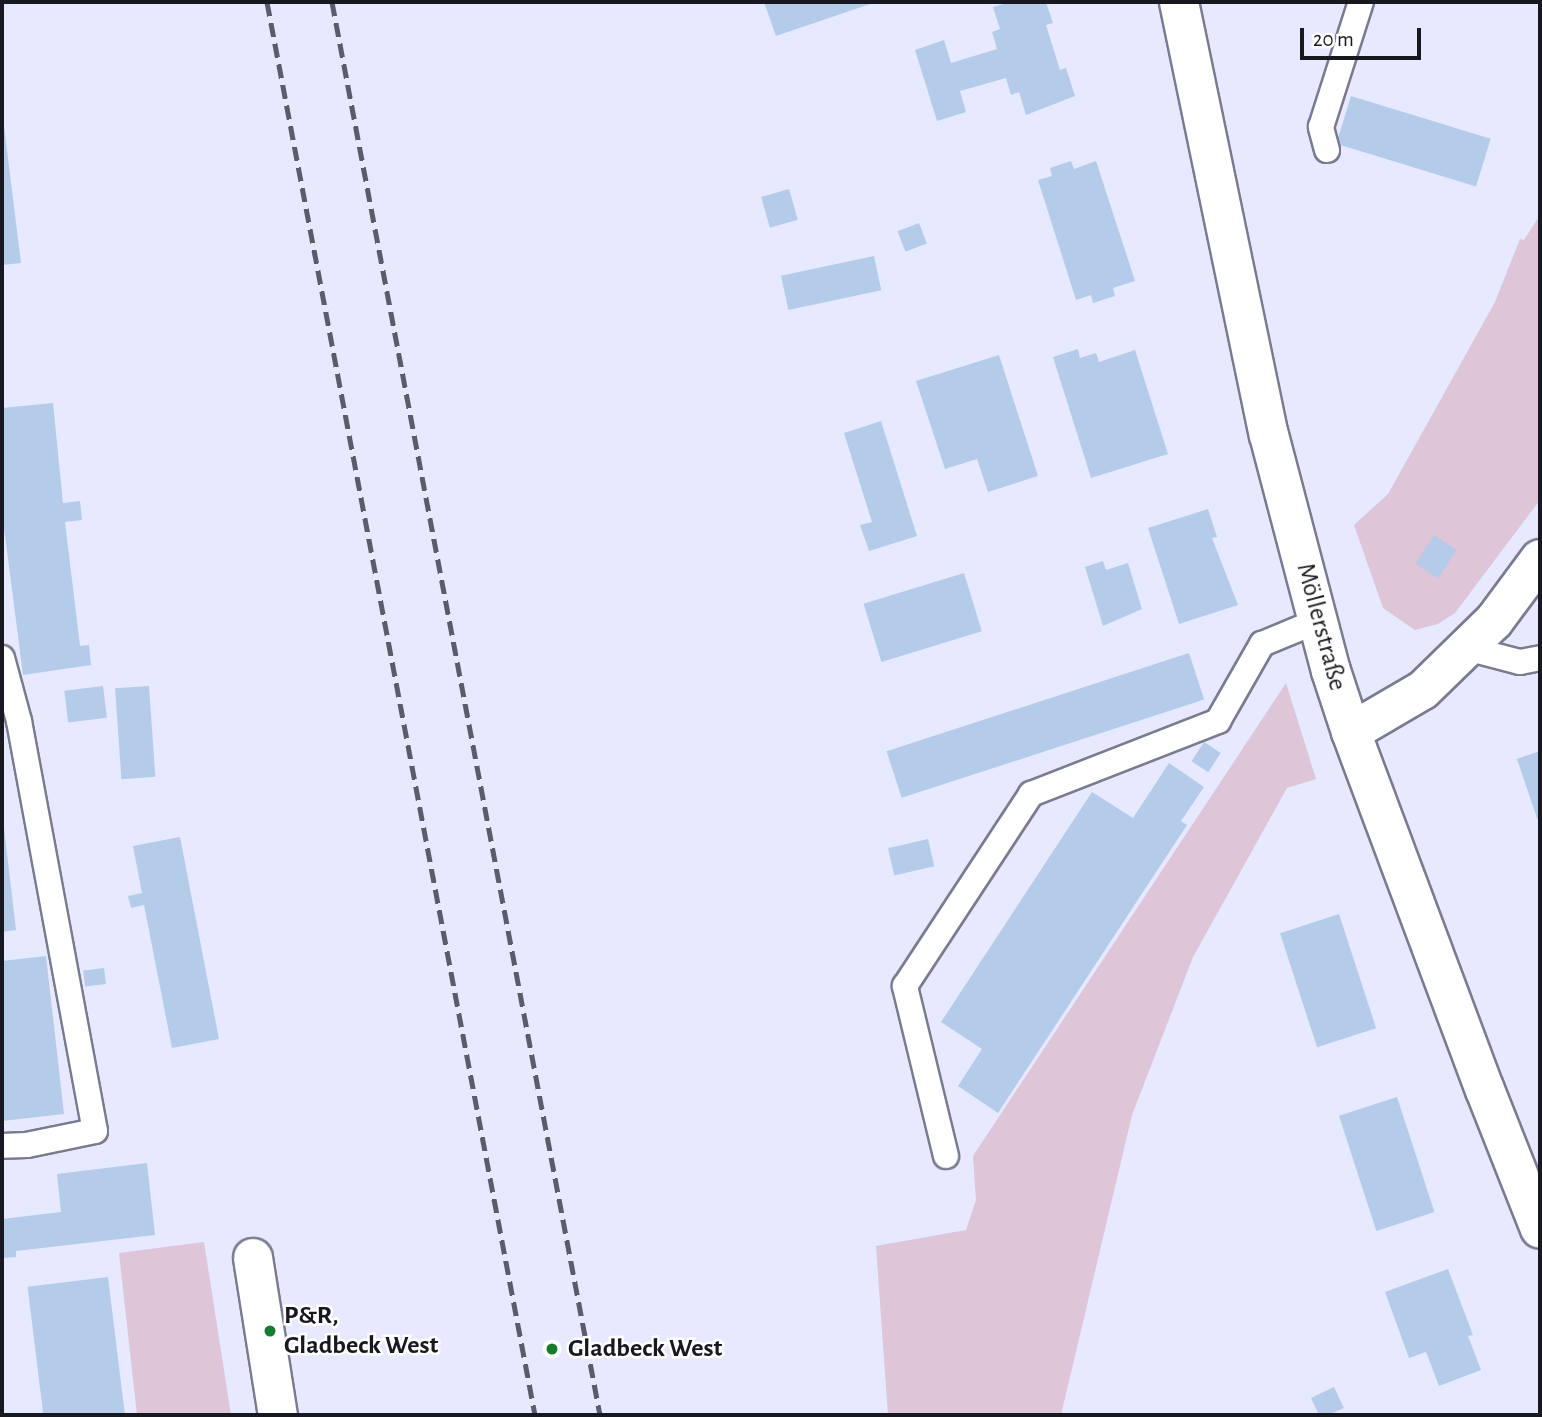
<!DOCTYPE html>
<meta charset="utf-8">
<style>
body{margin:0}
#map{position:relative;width:1542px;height:1417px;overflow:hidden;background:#e6e9ff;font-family:"Alegreya Sans",sans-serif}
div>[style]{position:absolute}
.green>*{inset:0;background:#dec5d8}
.building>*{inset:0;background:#b4cce9;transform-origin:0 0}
.roads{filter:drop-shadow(2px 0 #797b8f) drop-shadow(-2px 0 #797b8f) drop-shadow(0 2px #797b8f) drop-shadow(0 -2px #797b8f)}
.service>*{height:24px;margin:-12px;padding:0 12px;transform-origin:12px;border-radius:12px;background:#fff}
.minor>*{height:38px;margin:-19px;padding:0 19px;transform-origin:19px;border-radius:19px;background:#fff}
.tertiary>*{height:38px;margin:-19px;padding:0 19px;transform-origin:19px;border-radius:19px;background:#fff}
.rail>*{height:5px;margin-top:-2.5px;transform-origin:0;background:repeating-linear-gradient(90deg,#5b5c69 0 14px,transparent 0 21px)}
.dots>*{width:19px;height:19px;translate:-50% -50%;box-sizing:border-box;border:4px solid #fff;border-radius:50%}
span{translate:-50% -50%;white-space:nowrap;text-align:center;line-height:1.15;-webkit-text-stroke:5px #fff;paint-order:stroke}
.street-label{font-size:26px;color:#171820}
.poi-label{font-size:26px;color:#171820;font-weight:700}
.left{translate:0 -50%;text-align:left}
.frame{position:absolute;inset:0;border:4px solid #171820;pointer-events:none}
.scale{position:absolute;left:1300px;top:28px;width:121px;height:32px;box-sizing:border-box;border:4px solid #171820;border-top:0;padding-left:9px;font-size:21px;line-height:24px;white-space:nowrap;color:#171820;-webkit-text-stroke:5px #fff;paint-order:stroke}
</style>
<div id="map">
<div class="green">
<i style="clip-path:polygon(1540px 215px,1540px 500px,1455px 613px,1438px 624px,1415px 630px,1383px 608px,1354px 525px,1388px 494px,1495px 302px,1520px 239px,1524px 240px)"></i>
<i style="clip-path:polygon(1286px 683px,1316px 779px,1287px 788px,1193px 957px,1132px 1115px,1061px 1415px,888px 1415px,876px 1246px,966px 1230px,976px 1200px,973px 1156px)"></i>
<i style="clip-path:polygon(204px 1242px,231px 1415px,137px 1415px,119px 1253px)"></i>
</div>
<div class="building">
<i style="clip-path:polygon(764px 2px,876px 2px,776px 36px)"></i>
<i style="clip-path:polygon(1011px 2px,1046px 2px,1053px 23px,1046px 25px,1060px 70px,1066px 68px,1075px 96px,1026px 115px,1019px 92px,1011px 95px,1006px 78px,960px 91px,966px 112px,937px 121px,915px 50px,944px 40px,951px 63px,997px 49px,992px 32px,1000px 29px,993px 7px)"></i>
<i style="left:1351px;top:96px;width:146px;height:50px;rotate:17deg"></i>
<i style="clip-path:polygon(2px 110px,21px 263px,2px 265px)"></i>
<i style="clip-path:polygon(1071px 161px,1074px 169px,1096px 161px,1135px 281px,1113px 288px,1115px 296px,1093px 303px,1091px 295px,1076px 300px,1038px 180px,1052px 176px,1050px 168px)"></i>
<i style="left:789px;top:189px;width:32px;height:29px;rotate:74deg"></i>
<i style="left:919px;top:223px;width:22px;height:23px;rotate:69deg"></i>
<i style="left:874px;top:256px;width:35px;height:95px;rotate:78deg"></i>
<i style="clip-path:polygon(1078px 349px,1080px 358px,1096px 353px,1099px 362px,1135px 350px,1168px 454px,1091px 478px,1053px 357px)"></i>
<i style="clip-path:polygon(999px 355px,1038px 476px,988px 492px,977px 459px,945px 469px,916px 381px)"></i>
<i style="clip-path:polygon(53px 403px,63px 503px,80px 501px,82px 520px,65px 522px,80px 646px,89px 645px,91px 665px,23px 675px,2px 512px,2px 408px)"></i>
<i style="clip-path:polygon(881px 421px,917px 536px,869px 551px,860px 525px,872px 522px,844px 433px)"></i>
<i style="clip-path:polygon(1208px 509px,1217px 537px,1212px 538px,1238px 605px,1179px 624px,1148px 528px)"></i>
<i style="left:1434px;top:535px;width:27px;height:34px;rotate:33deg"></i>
<i style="clip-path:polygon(1103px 561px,1106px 570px,1128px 563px,1142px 609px,1103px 626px,1085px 567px)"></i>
<i style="left:964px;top:573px;width:61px;height:105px;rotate:73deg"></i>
<i style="left:1189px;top:653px;width:49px;height:318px;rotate:72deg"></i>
<i style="left:103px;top:686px;width:32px;height:39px;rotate:83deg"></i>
<i style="left:149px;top:686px;width:91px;height:34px;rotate:86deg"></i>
<i style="left:1204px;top:742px;width:20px;height:23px;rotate:33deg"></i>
<i style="clip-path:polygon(1540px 751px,1540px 827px,1517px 759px)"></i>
<i style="clip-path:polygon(1169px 763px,1204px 787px,1181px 821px,1187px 825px,998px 1113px,958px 1086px,982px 1049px,941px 1022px,1092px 792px,1133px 818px)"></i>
<i style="clip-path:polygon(4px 828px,16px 930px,2px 932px,2px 829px)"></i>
<i style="clip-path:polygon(180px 837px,219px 1039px,172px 1048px,144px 905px,131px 908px,128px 896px,142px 893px,133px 846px)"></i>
<i style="left:928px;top:839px;width:28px;height:41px;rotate:77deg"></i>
<i style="left:1339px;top:914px;width:120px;height:62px;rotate:72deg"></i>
<i style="clip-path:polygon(46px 956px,64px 1114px,2px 1121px,2px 961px)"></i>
<i style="left:104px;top:968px;width:16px;height:21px;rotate:83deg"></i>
<i style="left:1397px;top:1097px;width:121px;height:61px;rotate:72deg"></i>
<i style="clip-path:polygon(147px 1163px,155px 1235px,16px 1251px,16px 1257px,2px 1258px,2px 1219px,61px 1212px,57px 1174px)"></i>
<i style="clip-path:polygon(1448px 1269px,1473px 1335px,1468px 1336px,1481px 1370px,1439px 1386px,1426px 1352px,1409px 1358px,1385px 1292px)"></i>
<i style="left:108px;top:1277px;width:139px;height:81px;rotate:83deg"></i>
<i style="clip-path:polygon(1334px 1387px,1344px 1408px,1328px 1415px,1319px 1415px,1311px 1398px)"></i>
</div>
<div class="roads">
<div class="service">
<i style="left:1327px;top:150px;width:24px;rotate:-105deg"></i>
<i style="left:1321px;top:127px;width:131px;rotate:-72.3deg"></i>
<i style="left:1466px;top:648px;width:56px;rotate:14.5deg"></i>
<i style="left:1520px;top:662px;width:20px;rotate:-11deg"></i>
<i style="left:2px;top:658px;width:65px;rotate:74.9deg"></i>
<i style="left:19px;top:721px;width:417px;rotate:79.5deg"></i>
<i style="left:95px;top:1131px;width:69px;rotate:168.4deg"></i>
<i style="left:27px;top:1145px;width:25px;rotate:178deg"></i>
<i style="left:946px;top:1156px;width:175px;rotate:-103.6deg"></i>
<i style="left:905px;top:986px;width:230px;rotate:-56.7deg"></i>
<i style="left:1031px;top:794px;width:201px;rotate:-21.3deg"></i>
<i style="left:1218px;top:721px;width:89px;rotate:-60.3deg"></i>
<i style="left:1262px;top:644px;width:63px;rotate:-22.5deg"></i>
</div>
<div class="minor">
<i style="left:1351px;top:732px;width:83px;rotate:-30.3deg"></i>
<i style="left:1423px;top:690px;width:99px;rotate:-44.2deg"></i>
<i style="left:1494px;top:621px;width:77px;rotate:-53.4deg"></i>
<i style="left:253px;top:1258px;width:159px;rotate:81deg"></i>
</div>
<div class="tertiary">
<i style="left:1179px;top:2px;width:442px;rotate:78.3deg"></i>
<i style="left:1269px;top:435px;width:244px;rotate:75.3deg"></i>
<i style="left:1331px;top:671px;width:64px;rotate:71.8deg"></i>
<i style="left:1351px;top:732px;width:382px;rotate:69.5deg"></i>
<i style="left:1485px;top:1090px;width:149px;rotate:68.4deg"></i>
</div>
</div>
<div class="rail">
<i style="left:267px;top:2px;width:1438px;rotate:79.26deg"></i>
<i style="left:332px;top:2px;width:1438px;rotate:79.26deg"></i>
</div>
<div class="dots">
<i style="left:270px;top:1331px;background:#187c2e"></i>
<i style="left:552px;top:1349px;background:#187c2e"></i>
</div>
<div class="street-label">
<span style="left:1321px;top:627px;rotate:75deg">Möllerstraße</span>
</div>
<div class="poi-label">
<span class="left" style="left:284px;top:1331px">P&amp;R,<br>Gladbeck West</span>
<span class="left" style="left:568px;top:1349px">Gladbeck West</span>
</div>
<div class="frame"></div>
<div class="scale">20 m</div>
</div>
